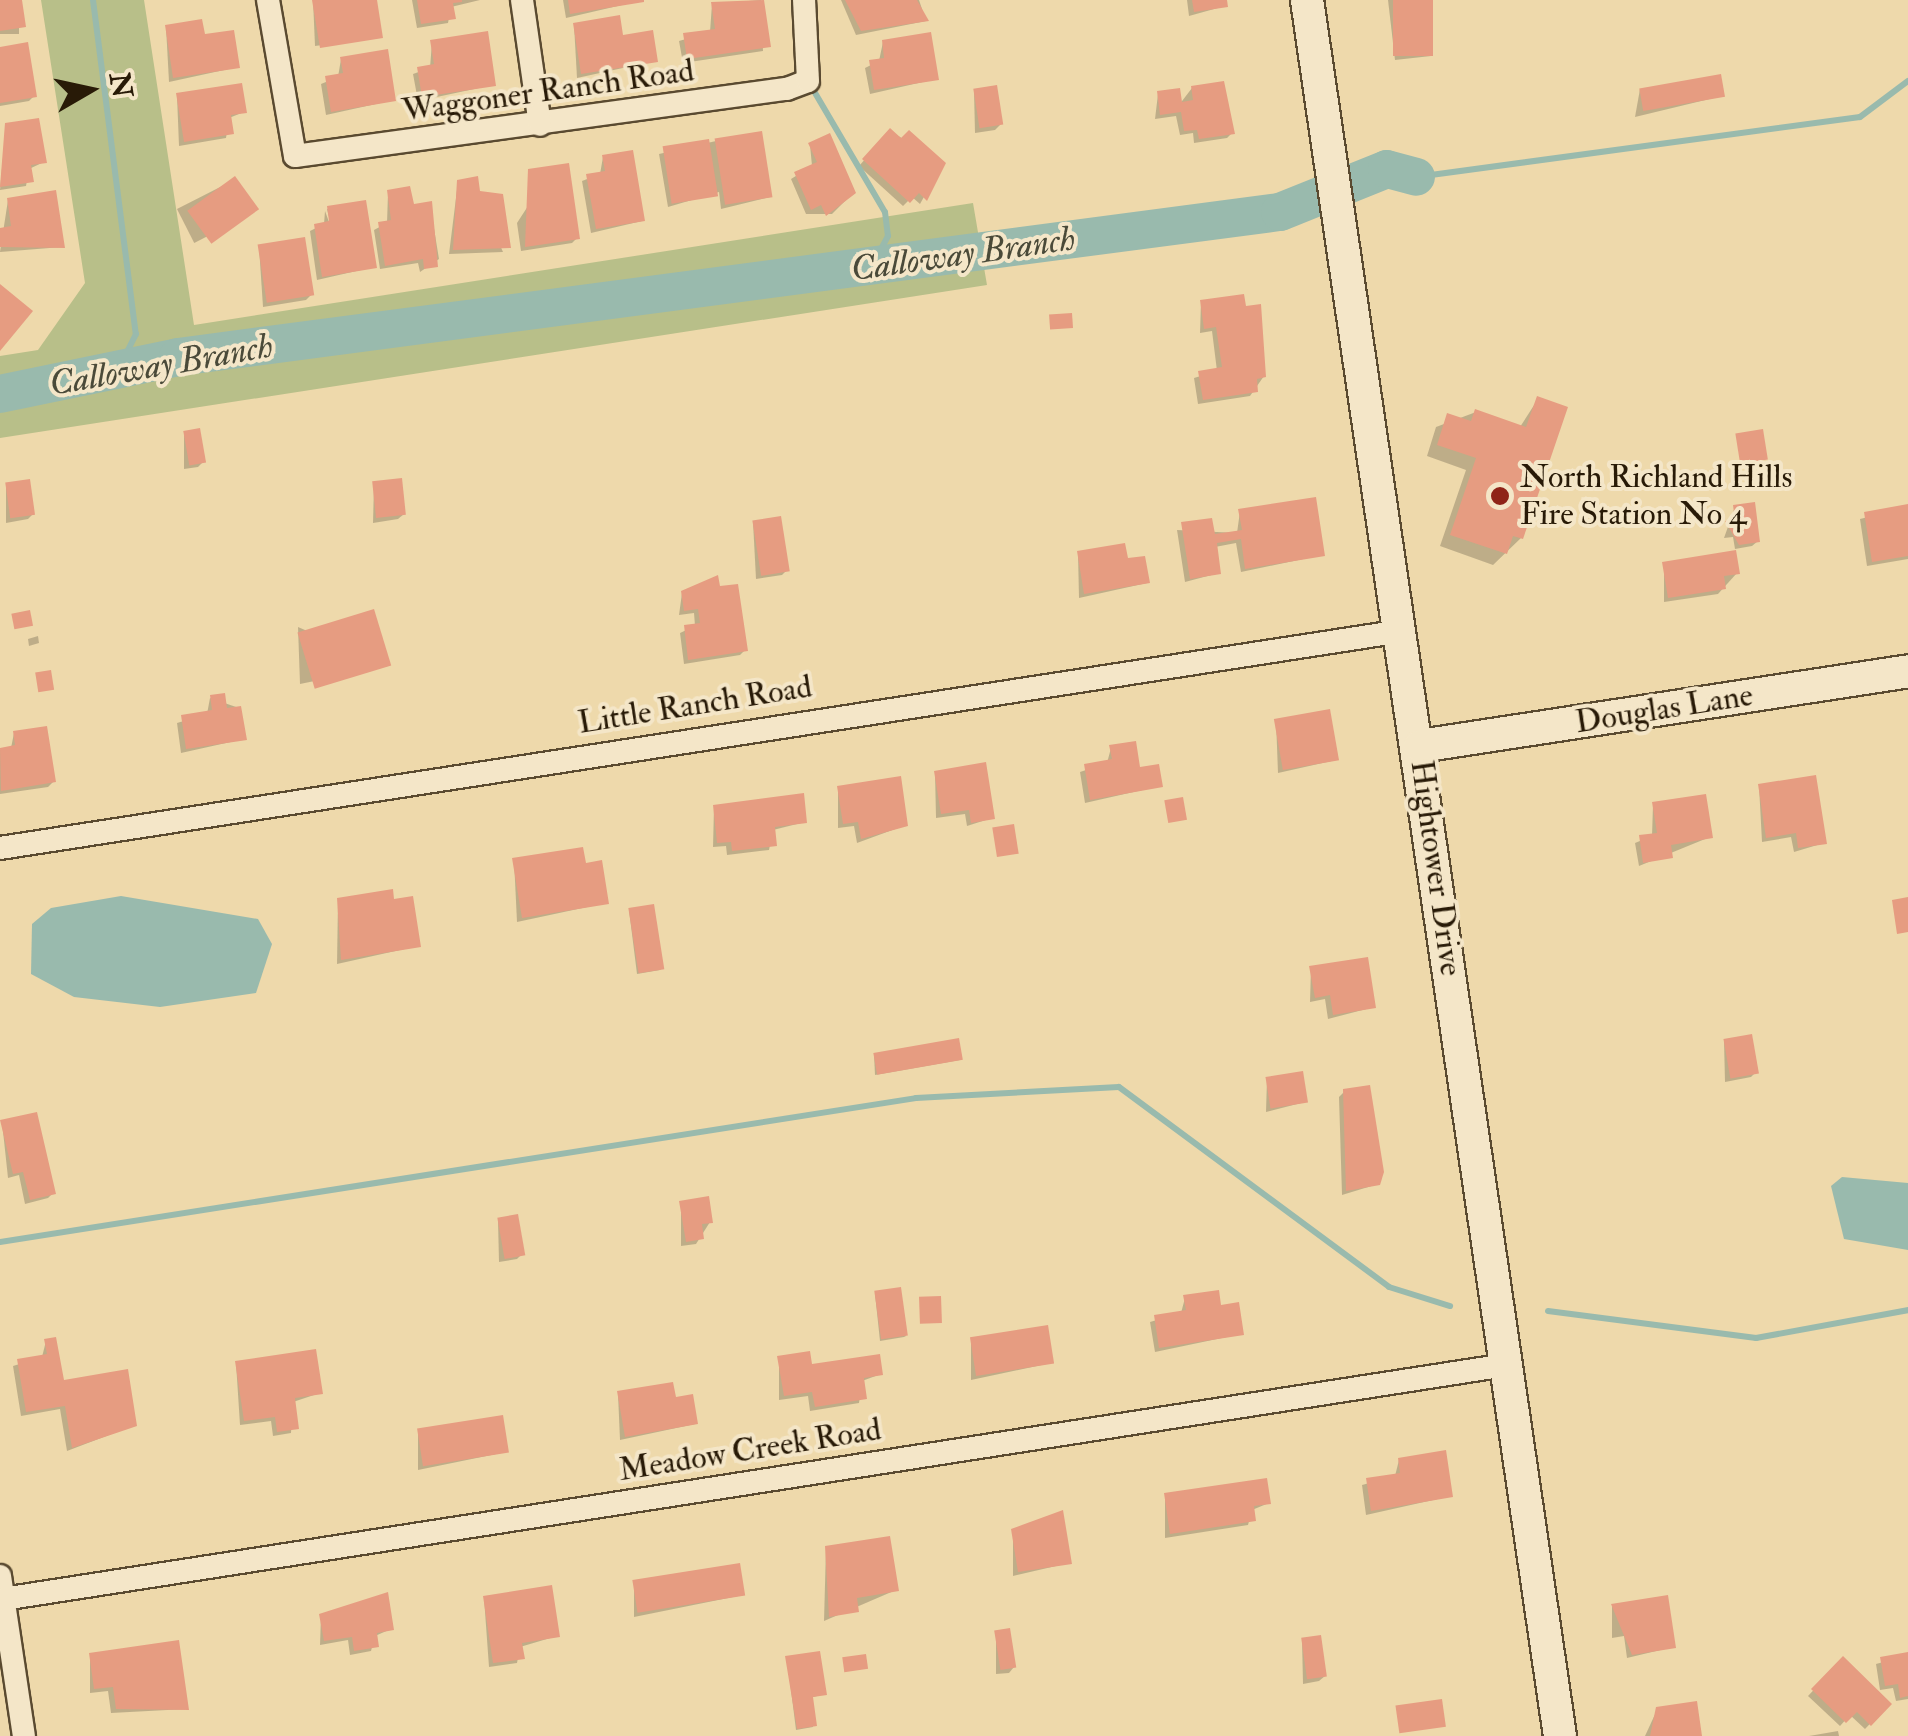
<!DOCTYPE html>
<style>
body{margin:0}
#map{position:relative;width:1908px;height:1736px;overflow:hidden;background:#eed9ab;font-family:"IM FELL Double Pica",serif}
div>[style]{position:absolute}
.green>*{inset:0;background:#b8bf89}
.water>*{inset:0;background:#99baad}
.shadow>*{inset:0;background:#0003;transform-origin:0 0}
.stream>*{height:6px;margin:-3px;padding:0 3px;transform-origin:3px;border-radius:3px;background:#99baad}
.river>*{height:38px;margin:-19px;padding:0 19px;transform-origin:19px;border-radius:19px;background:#99baad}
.building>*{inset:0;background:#e69c81;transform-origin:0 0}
.roads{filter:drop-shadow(2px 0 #5a4a30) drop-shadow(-2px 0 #5a4a30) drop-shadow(0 2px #5a4a30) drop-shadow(0 -2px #5a4a30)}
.street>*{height:22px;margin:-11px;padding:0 11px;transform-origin:11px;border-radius:11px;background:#f4e6c8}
.secondary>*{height:32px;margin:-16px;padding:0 16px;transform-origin:16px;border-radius:16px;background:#f4e6c8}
.dots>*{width:28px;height:28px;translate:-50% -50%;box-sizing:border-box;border:5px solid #f4e6c8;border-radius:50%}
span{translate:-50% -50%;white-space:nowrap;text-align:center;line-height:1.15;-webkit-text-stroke:8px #f4e6c8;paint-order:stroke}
.street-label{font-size:32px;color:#281a07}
.poi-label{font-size:32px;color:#281a07}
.left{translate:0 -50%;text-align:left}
.water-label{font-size:35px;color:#4a4a39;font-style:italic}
.north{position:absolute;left:40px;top:40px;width:100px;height:100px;-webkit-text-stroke:8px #f4e6c8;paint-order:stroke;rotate:81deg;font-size:28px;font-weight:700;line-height:40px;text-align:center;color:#281a07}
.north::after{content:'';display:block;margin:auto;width:35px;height:45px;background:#281a07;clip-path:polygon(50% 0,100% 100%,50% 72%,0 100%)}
</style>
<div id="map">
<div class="green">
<i style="clip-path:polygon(41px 0,144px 0,194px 325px,973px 203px,987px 285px,0 438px,0 356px,38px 350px,85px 283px)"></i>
</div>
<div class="water">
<i style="clip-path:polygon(121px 896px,258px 919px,272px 944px,256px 993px,160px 1007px,74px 997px,31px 974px,32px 924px,51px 908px)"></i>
<i style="clip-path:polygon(1842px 1177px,1908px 1183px,1908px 1250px,1844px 1239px,1831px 1186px)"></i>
</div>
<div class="shadow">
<i style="left:0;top:0;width:19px;height:34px"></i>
<i style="clip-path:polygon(313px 0,374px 0,380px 37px,315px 46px)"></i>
<i style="clip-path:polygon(412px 0,480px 0,451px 7px,448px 23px,417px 28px)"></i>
<i style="clip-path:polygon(563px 0,635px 0,635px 2px,566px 18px)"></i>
<i style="clip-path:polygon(761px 0,763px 51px,683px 63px,679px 41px,710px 32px,712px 4px)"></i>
<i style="clip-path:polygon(841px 0,919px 0,926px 21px,856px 35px)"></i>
<i style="clip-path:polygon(1187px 0,1224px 0,1225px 6px,1189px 16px)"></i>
<i style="clip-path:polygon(1388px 0,1431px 0,1431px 56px,1395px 60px)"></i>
<i style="clip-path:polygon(574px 25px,621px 38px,655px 61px,577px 78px)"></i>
<i style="clip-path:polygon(166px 27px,203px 37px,238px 67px,169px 82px)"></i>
<i style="clip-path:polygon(432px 42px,493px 85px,418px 101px,413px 74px,430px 68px)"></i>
<i style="clip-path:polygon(883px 42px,936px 79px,870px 94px,865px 68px,879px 61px)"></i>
<i style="clip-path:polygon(0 49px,34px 96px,29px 101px,0 106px)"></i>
<i style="clip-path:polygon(341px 59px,394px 100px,326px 115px,321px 84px,338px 77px)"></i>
<i style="clip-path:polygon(1192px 88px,1232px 133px,1227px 138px,1194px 143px,1193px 133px,1180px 135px,1176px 116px,1155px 119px,1158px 94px,1179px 105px)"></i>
<i style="clip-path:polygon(1640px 89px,1722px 96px,1635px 117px)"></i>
<i style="clip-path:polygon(974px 91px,1000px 125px,995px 130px,975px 133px)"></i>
<i style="clip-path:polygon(177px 96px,244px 112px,229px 118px,226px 138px,179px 146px)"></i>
<i style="clip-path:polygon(6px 125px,44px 162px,29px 169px,26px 186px,0 190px)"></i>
<i style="clip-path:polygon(890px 131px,943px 163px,920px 204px,912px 197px,903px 206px,859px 166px)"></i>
<i style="clip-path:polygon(716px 141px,770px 197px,721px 209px,719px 192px,668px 207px,659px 154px)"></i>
<i style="clip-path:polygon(810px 145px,848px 198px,832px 214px,806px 214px,791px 179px,812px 166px)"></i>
<i style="clip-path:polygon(603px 157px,642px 221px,591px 233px,582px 181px,600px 174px)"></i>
<i style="clip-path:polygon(529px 172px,577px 238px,572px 243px,521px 251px,517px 223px,528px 206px)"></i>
<i style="left:234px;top:180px;width:38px;height:64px;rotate:63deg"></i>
<i style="clip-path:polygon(458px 182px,478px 194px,503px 252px,449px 254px)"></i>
<i style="clip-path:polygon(388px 193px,412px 207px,430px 204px,439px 259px,420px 272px,418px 263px,380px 269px,374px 230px,387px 223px)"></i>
<i style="clip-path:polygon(8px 200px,62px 247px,0 252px)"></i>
<i style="clip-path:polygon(364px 203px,374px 267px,317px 280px,310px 231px,324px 224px,325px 211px,333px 233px,327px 209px)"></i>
<i style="clip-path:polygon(259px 247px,311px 295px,306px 300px,263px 307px)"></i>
<i style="clip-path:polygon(1201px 302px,1264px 376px,1250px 396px,1198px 404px,1194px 378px,1217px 371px,1212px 331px,1200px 333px)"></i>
<i style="clip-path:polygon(1538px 399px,1521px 538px,1493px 565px,1440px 546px,1466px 470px,1427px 456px,1436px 427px,1476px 412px,1520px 427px)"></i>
<i style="clip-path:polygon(184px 433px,203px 462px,198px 467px,184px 469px)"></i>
<i style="clip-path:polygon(6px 485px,33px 514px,28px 519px,6px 523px)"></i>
<i style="clip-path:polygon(374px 485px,404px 514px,398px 519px,373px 523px)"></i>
<i style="clip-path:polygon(1735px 507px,1758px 541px,1752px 546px,1735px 549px,1733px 537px,1724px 538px)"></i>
<i style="clip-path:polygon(1908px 507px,1908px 559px,1867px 566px,1860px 519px)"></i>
<i style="clip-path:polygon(1240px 511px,1322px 555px,1241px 572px,1236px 543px,1215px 547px,1219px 573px,1185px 582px,1177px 530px,1237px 533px)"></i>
<i style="clip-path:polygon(753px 522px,787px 570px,782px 575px,756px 579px)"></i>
<i style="clip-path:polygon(1078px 553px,1126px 561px,1147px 583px,1079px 598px)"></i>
<i style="clip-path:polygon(1664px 564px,1737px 573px,1718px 594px,1664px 602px)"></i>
<i style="clip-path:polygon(682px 593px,745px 650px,740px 655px,684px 664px,680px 633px,695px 626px,694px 613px,679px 615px)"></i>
<i style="clip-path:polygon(298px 627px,388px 666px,300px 684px)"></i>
<i style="clip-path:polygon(38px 636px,39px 643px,29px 646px,28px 639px)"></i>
<i style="clip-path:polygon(210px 698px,239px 708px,244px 739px,181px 753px,177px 723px,207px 714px)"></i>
<i style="clip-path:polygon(1276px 720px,1336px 760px,1278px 773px)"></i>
<i style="clip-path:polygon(14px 733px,53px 782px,48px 787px,0 794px,0 750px,11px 748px)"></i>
<i style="clip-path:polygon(1111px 748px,1138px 770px,1160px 786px,1085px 803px,1080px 772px,1107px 763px)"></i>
<i style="clip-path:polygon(935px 773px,992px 818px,967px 826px,965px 814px,936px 818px)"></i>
<i style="clip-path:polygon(1759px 786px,1824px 843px,1794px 852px,1791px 837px,1762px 842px)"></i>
<i style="clip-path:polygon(838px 788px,906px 825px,857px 843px,854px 826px,838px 828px)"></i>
<i style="clip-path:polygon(1653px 805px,1710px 837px,1639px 866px,1635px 843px,1652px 836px)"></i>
<i style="clip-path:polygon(714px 807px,805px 822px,773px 830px,769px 850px,727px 855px,726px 846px,713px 847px)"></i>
<i style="clip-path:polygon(514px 860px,584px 866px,606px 903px,517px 922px)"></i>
<i style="clip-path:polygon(338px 900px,418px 946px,337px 964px)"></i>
<i style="clip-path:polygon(629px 910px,662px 968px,660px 970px,637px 974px)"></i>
<i style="clip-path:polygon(1311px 968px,1374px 1007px,1328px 1019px,1325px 999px,1310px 1002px)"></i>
<i style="clip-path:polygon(1724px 1041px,1756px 1072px,1751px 1077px,1725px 1082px)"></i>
<i style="clip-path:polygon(874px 1054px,960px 1060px,875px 1075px)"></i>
<i style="clip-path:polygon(1267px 1079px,1305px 1102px,1266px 1112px)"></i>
<i style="clip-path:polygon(1344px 1092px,1378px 1184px,1342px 1195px,1339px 1097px)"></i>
<i style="clip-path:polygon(2px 1122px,53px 1193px,48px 1198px,25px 1204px,19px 1175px,8px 1178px)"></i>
<i style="clip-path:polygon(681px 1203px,710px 1222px,696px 1244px,681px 1246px)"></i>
<i style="clip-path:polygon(498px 1220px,522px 1254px,517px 1259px,499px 1262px)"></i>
<i style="clip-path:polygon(875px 1294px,906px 1336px,904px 1337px,880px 1341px)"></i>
<i style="clip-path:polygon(1185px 1298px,1241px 1334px,1155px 1352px,1150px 1322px,1181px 1313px)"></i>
<i style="clip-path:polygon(971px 1340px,1051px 1363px,971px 1380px)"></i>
<i style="clip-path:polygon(46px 1341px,62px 1383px,135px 1425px,67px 1451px,60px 1409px,21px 1416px,13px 1366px,42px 1357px)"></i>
<i style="clip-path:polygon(779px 1359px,810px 1367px,881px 1374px,862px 1381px,859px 1403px,810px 1411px,808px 1396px,779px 1400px)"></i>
<i style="clip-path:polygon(236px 1363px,320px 1393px,293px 1402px,291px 1433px,273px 1436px,271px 1421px,240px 1425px)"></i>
<i style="clip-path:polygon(618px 1394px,674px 1400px,695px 1424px,620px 1440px)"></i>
<i style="clip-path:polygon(418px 1431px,506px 1452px,418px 1470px)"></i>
<i style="clip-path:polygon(1399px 1460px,1451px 1496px,1366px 1515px,1362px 1485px,1395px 1476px)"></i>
<i style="clip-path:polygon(1165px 1496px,1269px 1503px,1252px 1510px,1248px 1525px,1165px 1538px)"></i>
<i style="clip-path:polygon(1013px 1532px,1069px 1563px,1013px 1576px)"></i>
<i style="clip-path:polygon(826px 1548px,896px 1590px,824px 1621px)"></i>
<i style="clip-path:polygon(634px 1583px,743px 1595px,634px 1617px)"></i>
<i style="clip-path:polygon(484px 1598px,557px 1636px,520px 1647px,517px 1663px,489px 1667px)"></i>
<i style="clip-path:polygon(1612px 1606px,1673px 1647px,1627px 1658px,1624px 1636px,1612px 1638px)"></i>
<i style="clip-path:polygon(321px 1616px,391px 1629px,375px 1636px,371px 1651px,350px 1655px,348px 1640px,320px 1645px)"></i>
<i style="clip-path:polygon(996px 1633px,1014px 1667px,1009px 1673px,996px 1674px)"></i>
<i style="clip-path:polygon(1302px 1640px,1325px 1676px,1319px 1681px,1303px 1684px)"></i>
<i style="clip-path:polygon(90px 1655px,186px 1709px,111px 1713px,108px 1691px,90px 1693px)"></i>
<i style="clip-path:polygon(1908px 1655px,1908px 1699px,1896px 1701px,1893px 1688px,1880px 1690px,1876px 1664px)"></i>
<i style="clip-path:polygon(787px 1658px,824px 1694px,810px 1698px,813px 1727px,796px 1730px)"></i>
<i style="clip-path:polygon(1843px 1659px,1889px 1704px,1865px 1729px,1850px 1715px,1840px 1726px,1808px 1696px)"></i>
<i style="clip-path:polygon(1657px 1710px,1700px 1736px,1645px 1736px)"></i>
<i style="clip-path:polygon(1838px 1731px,1839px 1736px,1809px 1736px)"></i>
</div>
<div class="stream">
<i style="left:93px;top:0;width:337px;rotate:82.7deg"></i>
<i style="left:136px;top:334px;width:40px;rotate:116.6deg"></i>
<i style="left:811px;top:86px;width:146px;rotate:59.6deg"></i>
<i style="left:885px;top:212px;width:24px;rotate:83deg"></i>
<i style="left:888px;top:236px;width:19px;rotate:118deg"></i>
<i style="left:879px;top:253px;width:67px;rotate:162.6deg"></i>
<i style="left:1416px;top:177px;width:448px;rotate:-7.7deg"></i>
<i style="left:1860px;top:117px;width:60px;rotate:-36.9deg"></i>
<i style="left:0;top:1242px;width:927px;rotate:-8.93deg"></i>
<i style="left:916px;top:1098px;width:203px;rotate:-3.1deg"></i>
<i style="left:1119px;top:1087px;width:336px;rotate:36.5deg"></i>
<i style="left:1389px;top:1287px;width:64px;rotate:17.3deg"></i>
<i style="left:1548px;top:1311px;width:210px;rotate:7.4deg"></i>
<i style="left:1756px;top:1338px;width:155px;rotate:-10.4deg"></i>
</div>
<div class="river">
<i style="left:0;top:394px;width:182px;rotate:-11.7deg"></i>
<i style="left:178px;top:357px;width:1111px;rotate:-7.5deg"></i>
<i style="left:1280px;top:212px;width:115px;rotate:-21.9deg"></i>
<i style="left:1387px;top:169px;width:30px;rotate:15deg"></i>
</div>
<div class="building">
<i style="clip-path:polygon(0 0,22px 0,26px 27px,0 31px)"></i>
<i style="clip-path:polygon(312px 0,377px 0,383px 38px,320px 48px)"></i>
<i style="clip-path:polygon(417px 0,462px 0,462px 2px,453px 3px,456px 19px,421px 24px)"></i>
<i style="clip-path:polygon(568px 0,644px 0,644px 2px,570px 14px)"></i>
<i style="clip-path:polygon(764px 0,771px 47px,687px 59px,683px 33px,715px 29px,711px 2px)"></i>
<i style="clip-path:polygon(845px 0,917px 0,929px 21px,861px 31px)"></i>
<i style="clip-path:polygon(1192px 0,1227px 0,1228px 7px,1194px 12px)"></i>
<i style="left:1393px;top:0;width:40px;height:56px"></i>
<i style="clip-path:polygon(620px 15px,623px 35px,653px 30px,658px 62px,581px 74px,573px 23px)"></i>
<i style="clip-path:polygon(202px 19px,205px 34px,234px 30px,240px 68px,173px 78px,165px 25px)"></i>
<i style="clip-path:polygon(488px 31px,496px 86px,422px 97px,417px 67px,434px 64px,430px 40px)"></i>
<i style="clip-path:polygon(931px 32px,939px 80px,874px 90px,869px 60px,884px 58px,882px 40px)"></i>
<i style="clip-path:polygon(28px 42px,37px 97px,0 103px,0 47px)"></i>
<i style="clip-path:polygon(388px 49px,396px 101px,331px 112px,325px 76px,343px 73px,340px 57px)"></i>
<i style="left:1721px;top:74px;width:23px;height:83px;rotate:80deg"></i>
<i style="clip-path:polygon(1224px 81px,1235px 134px,1199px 139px,1197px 130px,1184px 131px,1181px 112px,1160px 115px,1157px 91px,1180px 88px,1182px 102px,1193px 100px,1191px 86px)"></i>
<i style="clip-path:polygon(242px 83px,247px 113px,231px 115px,234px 134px,184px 142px,176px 93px)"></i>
<i style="left:997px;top:85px;width:40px;height:24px;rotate:81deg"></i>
<i style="clip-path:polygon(39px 118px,47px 163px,31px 165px,34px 182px,0 187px,5px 123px)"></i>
<i style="clip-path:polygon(890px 128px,901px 138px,909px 130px,946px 163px,927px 201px,919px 193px,910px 203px,862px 159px)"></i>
<i style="left:762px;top:131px;width:67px;height:48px;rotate:81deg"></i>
<i style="clip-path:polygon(830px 133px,856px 193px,826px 216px,821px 205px,811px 210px,794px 172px,817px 162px,808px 143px)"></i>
<i style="left:709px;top:139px;width:58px;height:47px;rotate:81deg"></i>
<i style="clip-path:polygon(633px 150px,645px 221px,596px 229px,586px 174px,605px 171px,602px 155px)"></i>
<i style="clip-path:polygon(569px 163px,580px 239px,525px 247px,528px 169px)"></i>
<i style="left:235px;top:176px;width:41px;height:59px;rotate:54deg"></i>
<i style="clip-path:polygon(478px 176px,480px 191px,503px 194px,511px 248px,453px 250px,457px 180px)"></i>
<i style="clip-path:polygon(410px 186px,414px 204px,432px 201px,438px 267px,424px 269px,423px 259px,385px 266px,378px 222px,391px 220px,387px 190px)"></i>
<i style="clip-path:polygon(56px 190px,65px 248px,0 247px,0 228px,11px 226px,7px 198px)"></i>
<i style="clip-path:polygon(366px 200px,377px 268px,322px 277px,314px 224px,329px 221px,327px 206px)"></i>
<i style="left:305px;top:237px;width:59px;height:48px;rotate:81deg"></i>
<i style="clip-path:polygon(0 284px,33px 311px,0 351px)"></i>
<i style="clip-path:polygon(1244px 294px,1246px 306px,1261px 304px,1266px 377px,1257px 379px,1258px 392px,1203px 400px,1198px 371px,1222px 367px,1216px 327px,1204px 329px,1200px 300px)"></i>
<i style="left:1072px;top:313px;width:15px;height:23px;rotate:86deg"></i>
<i style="clip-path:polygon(1537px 396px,1568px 407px,1523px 539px,1513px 536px,1507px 554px,1450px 535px,1476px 458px,1437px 445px,1447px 413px,1471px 421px,1475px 409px,1526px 427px)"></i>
<i style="left:200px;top:428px;width:35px;height:17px;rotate:80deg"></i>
<i style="left:1763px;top:429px;width:31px;height:28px;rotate:81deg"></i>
<i style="left:402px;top:478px;width:37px;height:30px;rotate:84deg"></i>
<i style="left:30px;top:479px;width:36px;height:25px;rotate:82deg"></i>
<i style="clip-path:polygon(1316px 497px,1325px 556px,1245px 569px,1241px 539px,1217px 543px,1221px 574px,1190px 579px,1181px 522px,1212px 518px,1215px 534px,1242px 530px,1238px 509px)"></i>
<i style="clip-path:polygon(1755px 502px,1760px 542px,1739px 545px,1725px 521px,1735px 520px,1733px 505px)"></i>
<i style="clip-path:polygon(1908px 504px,1908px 556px,1872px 562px,1864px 512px)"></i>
<i style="left:781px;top:516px;width:56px;height:29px;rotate:81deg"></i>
<i style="clip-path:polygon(1125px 543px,1128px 558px,1145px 556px,1150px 583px,1084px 594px,1077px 551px)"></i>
<i style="clip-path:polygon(1736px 550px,1740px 574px,1724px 576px,1726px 589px,1668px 598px,1662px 562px)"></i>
<i style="clip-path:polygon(718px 575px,720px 586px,738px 584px,748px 651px,688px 660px,684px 625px,700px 623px,698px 609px,684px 611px,681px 591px)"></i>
<i style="left:374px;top:609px;width:59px;height:80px;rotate:73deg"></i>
<i style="left:30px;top:610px;width:16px;height:19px;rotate:79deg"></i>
<i style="left:51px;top:670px;width:20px;height:16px;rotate:81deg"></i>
<i style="clip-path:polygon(225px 693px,227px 708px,241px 706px,247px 740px,186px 749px,181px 715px,212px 710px,210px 695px)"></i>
<i style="left:1330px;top:709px;width:52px;height:57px;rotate:80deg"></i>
<i style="clip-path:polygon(47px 726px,56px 782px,1px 791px,0 748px,15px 745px,13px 731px)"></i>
<i style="clip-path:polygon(1136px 741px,1140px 767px,1159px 764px,1163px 787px,1090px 800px,1084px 764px,1112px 759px,1109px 745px)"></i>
<i style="clip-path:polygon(986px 762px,995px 819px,971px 823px,969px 810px,941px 814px,934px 771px)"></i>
<i style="clip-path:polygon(1816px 775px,1827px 844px,1798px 848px,1796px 833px,1766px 838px,1758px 784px)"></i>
<i style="clip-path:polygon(901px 776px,908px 826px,861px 839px,858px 822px,843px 824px,837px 786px)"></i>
<i style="clip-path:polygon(804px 793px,807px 823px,775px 827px,777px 846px,732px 851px,731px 842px,717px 843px,713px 805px)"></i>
<i style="clip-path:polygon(1706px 794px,1713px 838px,1671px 845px,1673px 858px,1643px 863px,1639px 835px,1657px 833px,1652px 802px)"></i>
<i style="left:1183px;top:797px;width:23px;height:19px;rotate:80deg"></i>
<i style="left:1014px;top:824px;width:30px;height:22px;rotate:81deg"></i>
<i style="clip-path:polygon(583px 847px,586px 863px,602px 860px,609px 904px,522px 918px,512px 858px)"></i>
<i style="clip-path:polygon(393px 889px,394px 899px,413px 896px,421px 947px,341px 960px,337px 898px)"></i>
<i style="clip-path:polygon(1908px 897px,1908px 932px,1897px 934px,1892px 900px)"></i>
<i style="left:654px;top:904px;width:66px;height:26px;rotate:81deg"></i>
<i style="clip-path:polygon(1368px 957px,1376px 1008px,1333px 1015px,1330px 995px,1315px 998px,1309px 966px)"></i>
<i style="left:1752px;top:1034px;width:40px;height:29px;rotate:80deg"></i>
<i style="left:959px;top:1038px;width:22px;height:87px;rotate:80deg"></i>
<i style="left:1303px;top:1071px;width:32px;height:38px;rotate:81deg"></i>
<i style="clip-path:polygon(1370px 1085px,1384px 1172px,1380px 1185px,1346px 1191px,1343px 1089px)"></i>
<i style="clip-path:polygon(37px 1112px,56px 1194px,30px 1200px,23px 1172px,13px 1174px,0 1120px)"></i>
<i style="clip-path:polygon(709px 1196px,713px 1223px,702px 1224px,704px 1239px,686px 1242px,679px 1201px)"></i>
<i style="left:518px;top:1214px;width:42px;height:21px;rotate:80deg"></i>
<i style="left:901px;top:1287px;width:49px;height:27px;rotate:82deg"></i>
<i style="clip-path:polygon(1219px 1290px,1221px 1305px,1239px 1302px,1244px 1335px,1159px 1348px,1154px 1315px,1186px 1310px,1183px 1295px)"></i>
<i style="left:941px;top:1296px;width:27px;height:22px;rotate:88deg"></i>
<i style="left:1048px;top:1325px;width:39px;height:79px;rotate:81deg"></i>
<i style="clip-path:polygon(56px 1337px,64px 1380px,128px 1369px,137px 1426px,72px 1448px,65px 1406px,26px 1412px,17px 1359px,47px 1354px,44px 1339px)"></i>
<i style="clip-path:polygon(316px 1349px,323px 1394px,295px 1398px,299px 1429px,277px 1432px,275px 1417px,244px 1421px,235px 1361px)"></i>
<i style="clip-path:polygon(810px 1351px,812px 1364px,880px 1354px,883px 1375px,864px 1378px,867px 1399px,815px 1407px,812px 1392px,784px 1396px,777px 1356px)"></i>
<i style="clip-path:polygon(673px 1382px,676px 1397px,693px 1394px,698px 1424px,625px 1437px,617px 1391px)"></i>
<i style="left:503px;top:1415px;width:38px;height:87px;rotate:81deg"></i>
<i style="clip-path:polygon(1446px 1450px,1453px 1497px,1371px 1511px,1366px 1478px,1400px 1473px,1398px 1458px)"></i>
<i style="clip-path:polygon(1267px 1478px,1271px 1504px,1254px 1506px,1256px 1521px,1170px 1534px,1164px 1493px)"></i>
<i style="clip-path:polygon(1063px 1510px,1072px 1564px,1018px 1572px,1011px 1529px)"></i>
<i style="clip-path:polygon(890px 1536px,899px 1591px,857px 1598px,859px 1612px,829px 1617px,825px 1546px)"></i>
<i style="left:740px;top:1563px;width:33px;height:109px;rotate:81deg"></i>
<i style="clip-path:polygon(552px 1585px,560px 1637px,522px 1643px,525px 1659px,493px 1663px,483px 1596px)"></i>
<i style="clip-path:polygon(388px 1592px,394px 1630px,377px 1633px,379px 1647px,354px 1651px,352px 1637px,324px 1641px,319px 1614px)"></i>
<i style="clip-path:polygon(1668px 1595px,1676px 1648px,1632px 1655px,1611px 1604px)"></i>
<i style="left:1010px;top:1628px;width:40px;height:16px;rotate:81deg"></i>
<i style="left:1321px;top:1635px;width:42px;height:20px;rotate:82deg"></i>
<i style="clip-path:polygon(179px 1640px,189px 1710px,116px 1709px,113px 1687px,94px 1689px,89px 1653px)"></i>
<i style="clip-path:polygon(820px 1651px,827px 1695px,813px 1697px,817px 1726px,797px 1729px,785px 1656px)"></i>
<i style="clip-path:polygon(1908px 1652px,1908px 1696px,1900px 1698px,1898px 1684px,1885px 1686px,1880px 1657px)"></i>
<i style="left:866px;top:1654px;width:15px;height:24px;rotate:82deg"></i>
<i style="clip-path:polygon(1843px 1656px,1892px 1704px,1871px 1726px,1857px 1712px,1846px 1723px,1811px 1689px)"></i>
<i style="left:1442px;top:1699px;width:28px;height:47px;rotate:82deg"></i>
<i style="clip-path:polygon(1697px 1701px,1702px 1736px,1650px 1736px,1656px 1707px)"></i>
</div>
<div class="roads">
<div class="street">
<i style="left:268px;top:0;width:158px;rotate:80.2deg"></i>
<i style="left:295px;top:156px;width:497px;rotate:-7.8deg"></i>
<i style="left:787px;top:89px;width:22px;rotate:-21deg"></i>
<i style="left:808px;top:81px;width:81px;rotate:-92.8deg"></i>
<i style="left:522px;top:0;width:126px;rotate:81.8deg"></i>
<i style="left:0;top:848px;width:1418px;rotate:-8.8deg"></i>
<i style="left:0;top:1576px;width:162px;rotate:81.5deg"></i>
<i style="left:3px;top:1599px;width:1521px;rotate:-8.85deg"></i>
</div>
<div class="secondary">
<i style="left:1307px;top:0;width:1754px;rotate:81.71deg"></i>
<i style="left:1420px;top:746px;width:494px;rotate:-8.7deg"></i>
</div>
</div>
<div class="dots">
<i style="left:1500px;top:496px;background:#8f2418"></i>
</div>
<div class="street-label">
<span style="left:548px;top:91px;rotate:-8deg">Waggoner Ranch Road</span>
<span style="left:695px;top:705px;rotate:-9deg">Little Ranch Road</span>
<span style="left:1664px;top:709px;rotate:-9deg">Douglas Lane</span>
<span style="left:1436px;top:868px;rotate:82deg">Hightower Drive</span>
<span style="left:750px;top:1450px;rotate:-9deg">Meadow Creek Road</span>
</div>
<div class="poi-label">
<span class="left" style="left:1520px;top:496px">North Richland Hills<br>Fire Station No 4</span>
</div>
<div class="water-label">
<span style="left:963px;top:254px;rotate:-8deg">Calloway Branch</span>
<span style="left:161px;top:365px;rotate:-10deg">Calloway Branch</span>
</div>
<div class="north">N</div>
</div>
